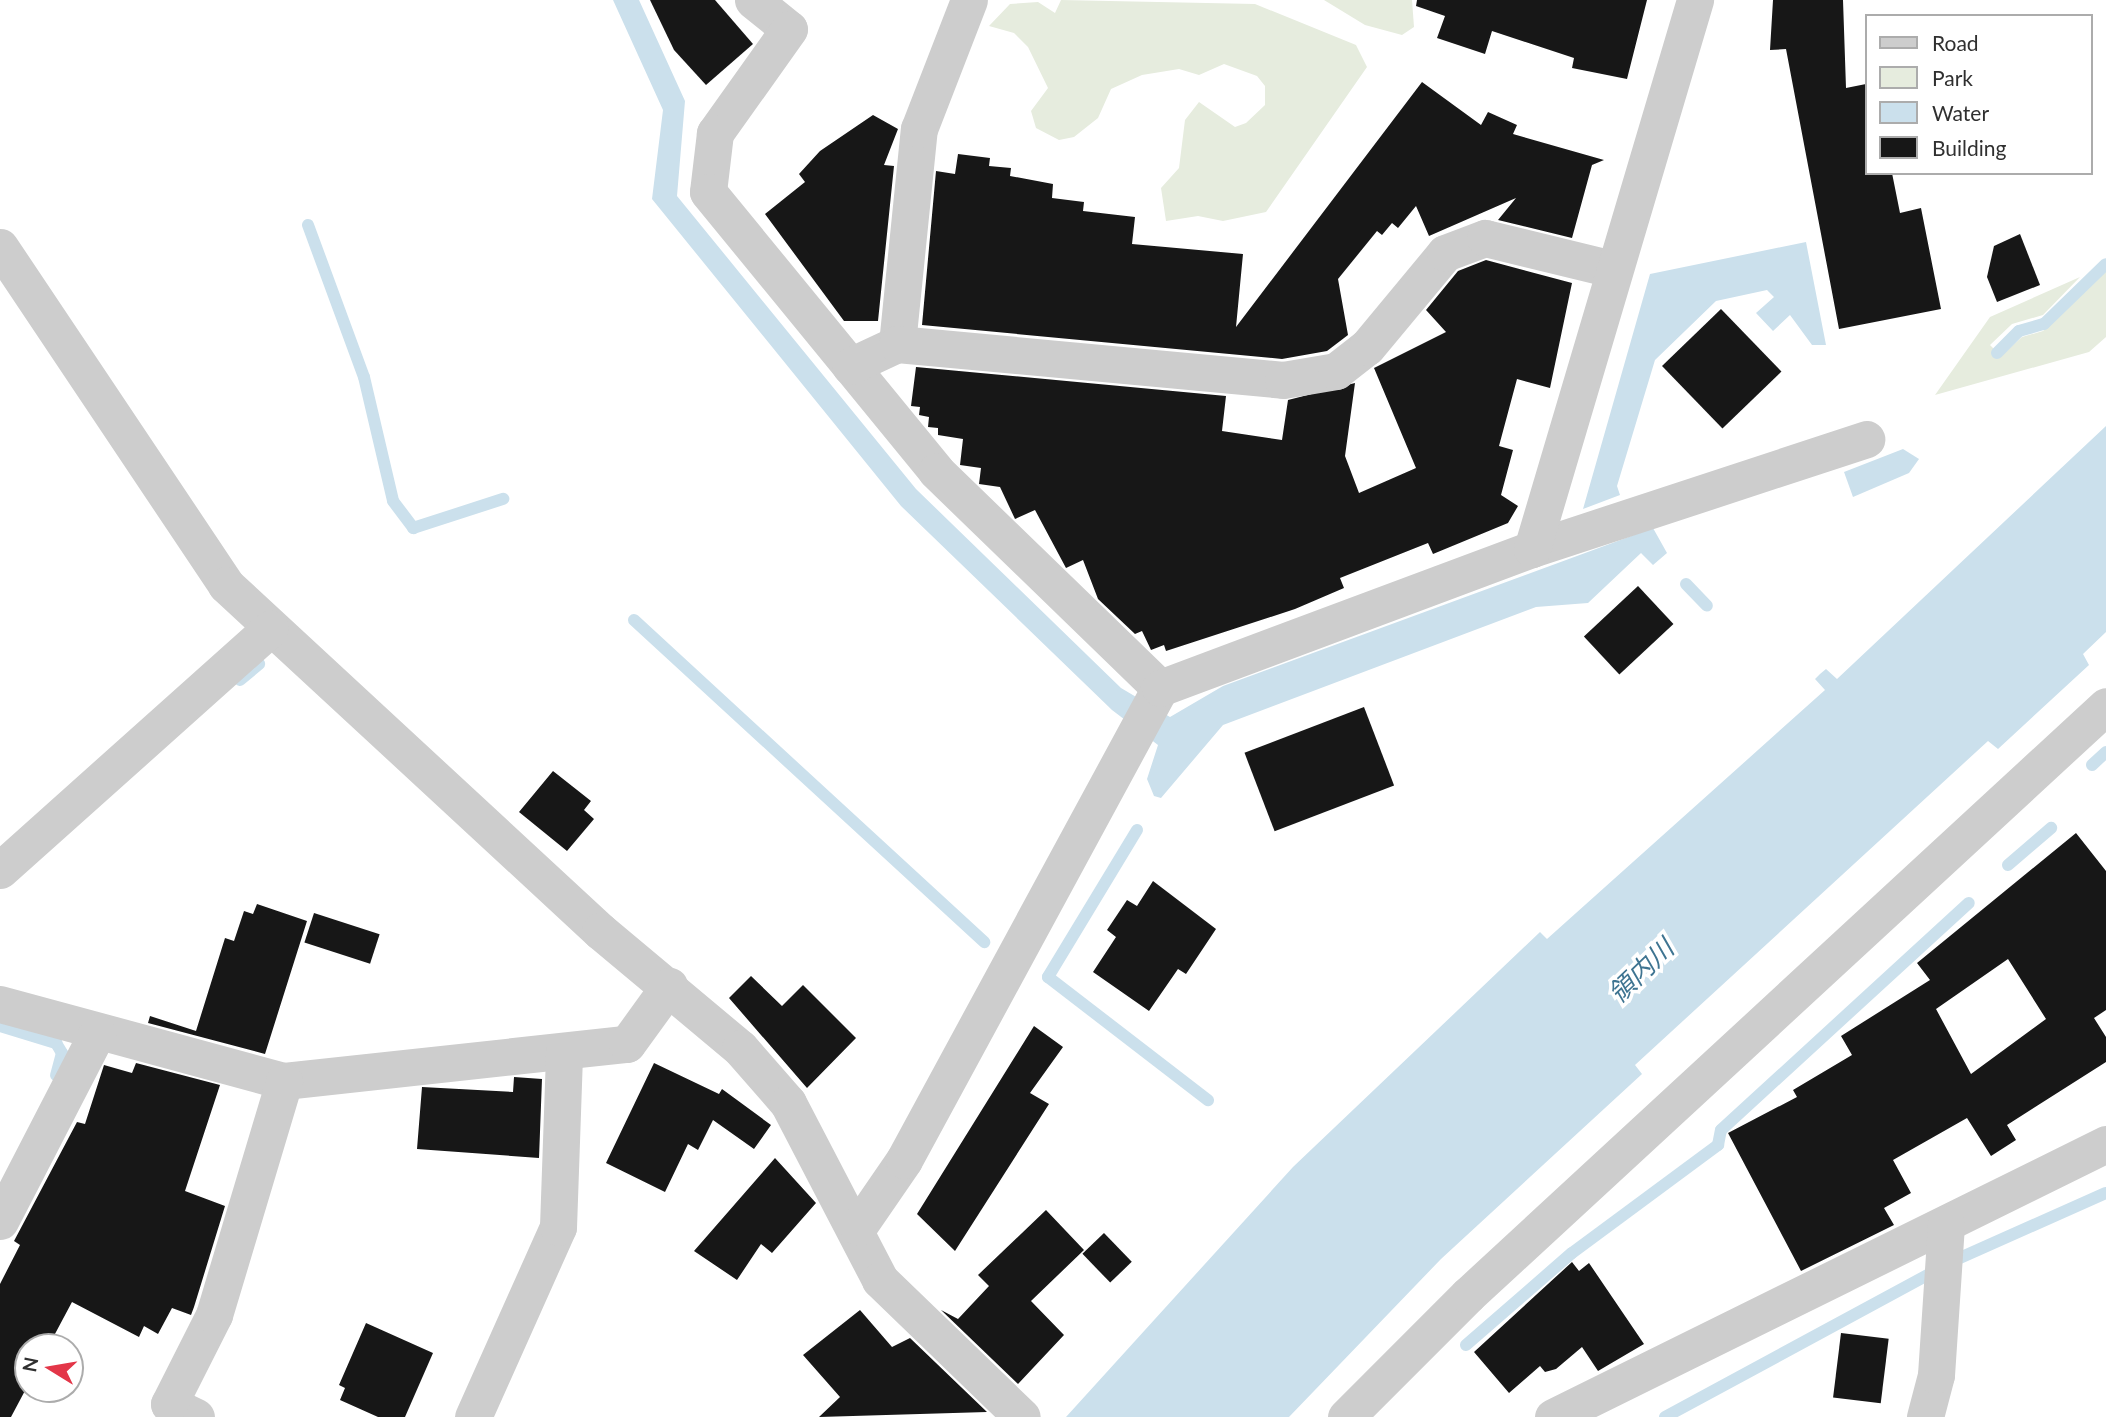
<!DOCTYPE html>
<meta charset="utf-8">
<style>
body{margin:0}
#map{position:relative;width:2106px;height:1417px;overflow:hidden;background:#fff;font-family:Lato,"Noto Sans JP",sans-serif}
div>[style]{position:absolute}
.green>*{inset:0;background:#e6ecde}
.water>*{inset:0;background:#cbe0ec}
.stream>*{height:12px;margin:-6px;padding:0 6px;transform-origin:6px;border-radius:6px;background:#cbe0ec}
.building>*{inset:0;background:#171717;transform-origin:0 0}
.street>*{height:37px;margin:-18.5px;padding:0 18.5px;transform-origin:18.5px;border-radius:18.5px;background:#cdcdcd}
span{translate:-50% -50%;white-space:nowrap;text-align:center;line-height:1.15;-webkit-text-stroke:7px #fff;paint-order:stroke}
.water-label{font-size:26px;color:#3e7491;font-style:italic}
.legend{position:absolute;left:1865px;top:14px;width:228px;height:161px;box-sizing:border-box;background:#fff;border:2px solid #acacac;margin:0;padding:9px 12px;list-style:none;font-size:21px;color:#303030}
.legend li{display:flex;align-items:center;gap:14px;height:35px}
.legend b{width:35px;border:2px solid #acacac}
.north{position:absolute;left:14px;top:1333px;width:70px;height:70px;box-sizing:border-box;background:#fff;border:2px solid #acacac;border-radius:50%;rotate:281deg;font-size:19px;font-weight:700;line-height:28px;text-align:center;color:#303030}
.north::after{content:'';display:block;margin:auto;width:24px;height:32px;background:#e33648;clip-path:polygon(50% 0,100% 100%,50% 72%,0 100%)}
</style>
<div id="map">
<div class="green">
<i style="clip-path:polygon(1061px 0,1255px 4px,1356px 45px,1367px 67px,1266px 212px,1223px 221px,1198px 216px,1166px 221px,1161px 188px,1179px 168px,1185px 120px,1199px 102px,1235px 127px,1246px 123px,1265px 105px,1265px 86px,1257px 76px,1224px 64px,1199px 75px,1179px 69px,1142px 75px,1111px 89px,1098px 118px,1074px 137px,1059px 140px,1036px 128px,1031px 111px,1048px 88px,1028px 47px,1014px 33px,989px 26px,1010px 4px,1038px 2px,1055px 13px)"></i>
<i style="clip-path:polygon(1324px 0,1412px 0,1414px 27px,1402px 35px,1365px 25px)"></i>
<i style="clip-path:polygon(2106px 271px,2106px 337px,2089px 352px,1935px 395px,1990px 317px,2080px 277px,2043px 315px,2012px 324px,1990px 345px,2001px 356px,2022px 337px,2043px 331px)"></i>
</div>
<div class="water">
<i style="clip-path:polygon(613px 0,639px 0,685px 101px,677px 196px,916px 489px,1121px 688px,1170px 717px,1223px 686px,1653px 528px,1667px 553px,1653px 565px,1641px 553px,1588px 603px,1536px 607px,1223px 725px,1161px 798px,1154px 796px,1147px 779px,1158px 745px,1112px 710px,901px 506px,652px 199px,663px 110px)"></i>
<i style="clip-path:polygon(1806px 242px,1826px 345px,1812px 345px,1790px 315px,1773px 331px,1756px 313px,1774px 297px,1767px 290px,1716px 301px,1655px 360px,1617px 486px,1620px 495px,1583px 509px,1650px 274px)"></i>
<i style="clip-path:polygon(2106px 426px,2106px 632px,2083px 654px,2089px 665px,1998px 749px,1988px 741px,1635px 1065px,1642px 1074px,1441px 1259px,1289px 1417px,1066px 1417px,1293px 1167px,1540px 932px,1547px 939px,1825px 690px,1815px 679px,1820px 674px,1826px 669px,1837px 679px)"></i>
<i style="clip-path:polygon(1903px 449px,1919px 459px,1909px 473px,1853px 497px,1844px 472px)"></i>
</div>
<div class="stream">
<i style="left:308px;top:225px;width:162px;rotate:69.8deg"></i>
<i style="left:364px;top:377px;width:127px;rotate:76.8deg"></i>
<i style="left:393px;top:501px;width:34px;rotate:53deg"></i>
<i style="left:413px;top:528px;width:95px;rotate:-17.9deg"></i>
<i style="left:1997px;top:353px;width:31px;rotate:-45deg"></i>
<i style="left:2019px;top:331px;width:26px;rotate:-16deg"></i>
<i style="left:2044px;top:324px;width:86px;rotate:-44.1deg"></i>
<i style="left:1686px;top:584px;width:30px;rotate:46deg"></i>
<i style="left:634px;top:620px;width:476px;rotate:42.6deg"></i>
<i style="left:240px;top:680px;width:25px;rotate:-40deg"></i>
<i style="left:2092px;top:765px;width:19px;rotate:-43deg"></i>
<i style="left:1137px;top:830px;width:172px;rotate:121.2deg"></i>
<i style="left:1048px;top:977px;width:202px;rotate:37.6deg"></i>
<i style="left:2008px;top:865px;width:57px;rotate:-40.7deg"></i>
<i style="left:0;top:1026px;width:59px;rotate:16.9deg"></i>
<i style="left:56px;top:1043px;width:12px;rotate:59deg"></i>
<i style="left:62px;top:1053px;width:23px;rotate:105deg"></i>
<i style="left:1953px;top:1261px;width:167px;rotate:-24deg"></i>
<i style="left:1466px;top:1345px;width:140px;rotate:-41deg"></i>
<i style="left:1572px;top:1253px;width:182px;rotate:-36.5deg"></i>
<i style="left:1718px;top:1145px;width:15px;rotate:-79deg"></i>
<i style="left:1721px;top:1130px;width:336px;rotate:-42.5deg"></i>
<i style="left:1665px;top:1417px;width:300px;rotate:-28.4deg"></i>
</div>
<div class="building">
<i style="clip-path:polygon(650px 0,715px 0,753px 44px,706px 85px,674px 50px)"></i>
<i style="clip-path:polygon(1417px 0,1647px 0,1627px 79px,1572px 68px,1574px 58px,1492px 31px,1485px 54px,1437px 38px,1445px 16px,1416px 6px)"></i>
<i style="clip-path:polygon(1773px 0,1843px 0,1846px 88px,1866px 84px,1866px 173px,1892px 173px,1900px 213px,1921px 208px,1941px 309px,1839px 329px,1786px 49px,1770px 50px)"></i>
<i style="clip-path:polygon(1422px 82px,1481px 125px,1488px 112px,1517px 125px,1513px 134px,1604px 160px,1592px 165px,1572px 238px,1498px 220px,1516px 198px,1429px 236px,1416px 206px,1398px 228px,1392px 223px,1382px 235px,1377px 231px,1338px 279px,1348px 335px,1327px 351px,1282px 359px,922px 325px,936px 171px,955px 174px,958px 154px,990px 158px,989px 166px,1011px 168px,1010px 176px,1053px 184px,1052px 198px,1084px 202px,1083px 211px,1135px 217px,1132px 244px,1243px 254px,1236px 327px)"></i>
<i style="clip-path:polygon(873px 115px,898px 129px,884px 165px,894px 166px,878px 321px,844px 321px,765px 214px,805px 182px,799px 174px,820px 151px)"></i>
<i style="clip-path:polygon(2020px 234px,2040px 285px,1997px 302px,1987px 277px,1994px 246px)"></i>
<i style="clip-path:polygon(1486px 260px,1572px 283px,1550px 388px,1517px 379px,1499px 446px,1513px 450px,1501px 495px,1518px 506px,1508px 523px,1433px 554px,1428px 543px,1340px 578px,1344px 588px,1295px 609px,1166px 651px,1164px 645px,1151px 650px,1142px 631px,1135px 634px,1098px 599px,1083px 560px,1066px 568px,1035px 510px,1015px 519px,1000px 487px,979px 484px,981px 468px,960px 465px,963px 439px,938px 435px,938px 428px,928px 427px,929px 417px,919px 415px,920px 407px,911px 406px,916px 367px,1226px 396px,1222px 431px,1282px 440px,1288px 400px,1355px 383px,1345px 456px,1359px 493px,1416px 468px,1374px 368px,1446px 332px,1426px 310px,1458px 271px)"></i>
<i style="left:1721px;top:309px;width:87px;height:82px;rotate:46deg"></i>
<i style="left:1638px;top:586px;width:52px;height:74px;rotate:47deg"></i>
<i style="left:1364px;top:707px;width:84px;height:128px;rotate:69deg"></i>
<i style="clip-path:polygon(553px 771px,591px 801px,584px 810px,594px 819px,567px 851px,519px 812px)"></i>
<i style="clip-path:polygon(evenodd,2076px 833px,2106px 871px,2106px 1010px,2094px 1018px,2106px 1037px,2106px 1062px,2007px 1125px,2016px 1140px,1991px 1156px,1967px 1118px,1893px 1160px,1911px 1193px,1884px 1208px,1894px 1225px,1801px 1271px,1728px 1133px,1797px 1097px,1793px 1090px,1852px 1055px,1841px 1036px,1930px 980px,1917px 963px,2076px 833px,2008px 959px,2046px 1019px,1971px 1074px,1936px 1009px,2008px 959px)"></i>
<i style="clip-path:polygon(1153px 881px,1216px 929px,1186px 974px,1178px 969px,1149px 1011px,1093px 972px,1116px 937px,1107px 930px,1127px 900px,1137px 906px)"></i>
<i style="clip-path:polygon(257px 904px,307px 921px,265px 1054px,148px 1023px,150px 1016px,196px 1031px,225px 938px,234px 941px,244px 911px,253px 914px)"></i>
<i style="left:314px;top:913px;width:69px;height:31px;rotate:18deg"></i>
<i style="clip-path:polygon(751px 976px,782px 1006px,803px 985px,856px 1038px,807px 1088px,729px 998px)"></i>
<i style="clip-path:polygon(1034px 1026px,1063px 1047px,1030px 1093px,1049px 1104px,955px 1251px,917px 1214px)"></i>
<i style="clip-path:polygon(136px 1063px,220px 1085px,185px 1191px,225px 1206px,194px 1307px,191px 1315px,172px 1308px,158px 1334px,144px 1326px,139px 1337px,72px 1302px,48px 1347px,28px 1347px,28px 1385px,11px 1417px,0 1417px,0 1284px,20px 1245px,14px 1241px,77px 1122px,85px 1124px,104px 1065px,132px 1073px)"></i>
<i style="clip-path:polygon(654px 1063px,719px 1094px,722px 1089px,771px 1125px,754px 1149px,713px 1120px,698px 1150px,688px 1144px,665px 1192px,606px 1163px)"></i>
<i style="clip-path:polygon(514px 1077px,542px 1079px,539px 1158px,417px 1149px,422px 1087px,513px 1092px)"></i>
<i style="clip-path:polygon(775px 1158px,816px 1203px,772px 1253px,761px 1244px,737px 1280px,694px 1251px)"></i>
<i style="clip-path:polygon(1046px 1210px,1084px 1250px,1031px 1301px,1064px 1335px,1018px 1384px,941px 1310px,958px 1319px,989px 1286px,978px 1275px)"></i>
<i style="left:1104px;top:1233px;width:40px;height:30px;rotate:46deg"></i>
<i style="clip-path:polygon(1572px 1262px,1579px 1271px,1589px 1263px,1644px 1344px,1598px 1371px,1582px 1347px,1556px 1369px,1545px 1372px,1540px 1366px,1509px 1393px,1474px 1352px)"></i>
<i style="clip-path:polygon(860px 1310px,892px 1347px,910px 1338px,987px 1412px,819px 1417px,840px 1397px,803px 1355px)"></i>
<i style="clip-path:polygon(366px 1323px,433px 1353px,405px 1417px,378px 1417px,340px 1400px,345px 1388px,339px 1385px)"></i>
<i style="left:1841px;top:1333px;width:48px;height:65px;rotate:7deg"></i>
</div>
<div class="street">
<i style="left:753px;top:0;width:46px;rotate:38.9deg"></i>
<i style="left:789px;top:29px;width:128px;rotate:125.4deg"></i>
<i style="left:715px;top:133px;width:59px;rotate:96.8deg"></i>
<i style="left:708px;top:192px;width:360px;rotate:50.7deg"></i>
<i style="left:936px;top:471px;width:312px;rotate:44.1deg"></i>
<i style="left:0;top:247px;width:407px;rotate:56.2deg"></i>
<i style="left:226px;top:585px;width:510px;rotate:42.77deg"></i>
<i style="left:600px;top:931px;width:182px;rotate:39.9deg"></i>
<i style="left:740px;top:1048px;width:73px;rotate:48.9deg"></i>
<i style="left:788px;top:1103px;width:199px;rotate:62.5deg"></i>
<i style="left:880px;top:1280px;width:197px;rotate:44deg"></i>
<i style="left:897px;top:344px;width:216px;rotate:-84.2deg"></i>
<i style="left:919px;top:129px;width:138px;rotate:-68.8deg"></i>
<i style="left:850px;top:366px;width:52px;rotate:-25.1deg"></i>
<i style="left:897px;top:344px;width:388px;rotate:5.3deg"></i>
<i style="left:1283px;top:380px;width:54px;rotate:-9.6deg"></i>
<i style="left:1336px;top:371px;width:39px;rotate:-38deg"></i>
<i style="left:1367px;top:347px;width:122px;rotate:-50.3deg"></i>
<i style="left:1445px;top:253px;width:43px;rotate:-20.6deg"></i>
<i style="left:1485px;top:238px;width:131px;rotate:13.7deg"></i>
<i style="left:1532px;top:549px;width:352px;rotate:-18.2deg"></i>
<i style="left:0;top:870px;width:362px;rotate:-41.8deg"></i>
<i style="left:0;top:1004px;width:294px;rotate:15.2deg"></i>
<i style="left:284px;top:1081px;width:345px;rotate:-6.2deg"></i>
<i style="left:627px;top:1044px;width:72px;rotate:-54.1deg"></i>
<i style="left:0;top:1221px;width:212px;rotate:-62.7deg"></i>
<i style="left:858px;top:1227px;width:81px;rotate:-55.5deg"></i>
<i style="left:904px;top:1160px;width:537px;rotate:-61.53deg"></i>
<i style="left:1160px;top:688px;width:397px;rotate:-20.5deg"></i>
<i style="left:1532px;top:549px;width:573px;rotate:-73.46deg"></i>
<i style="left:196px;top:1417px;width:30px;rotate:-154deg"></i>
<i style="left:169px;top:1404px;width:100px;rotate:-63.2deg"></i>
<i style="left:214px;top:1315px;width:244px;rotate:-73.3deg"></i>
<i style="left:473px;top:1417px;width:208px;rotate:-65.9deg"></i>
<i style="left:558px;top:1227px;width:176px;rotate:-88deg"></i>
<i style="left:1346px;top:1417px;width:173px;rotate:-45deg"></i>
<i style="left:1468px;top:1295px;width:868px;rotate:-42.71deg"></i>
<i style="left:1553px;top:1417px;width:617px;rotate:-26.27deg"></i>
<i style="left:1925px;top:1417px;width:43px;rotate:-75.3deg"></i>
<i style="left:1936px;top:1375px;width:151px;rotate:-86.2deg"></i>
</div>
<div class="water-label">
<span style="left:1641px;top:971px;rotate:-44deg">領内川</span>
</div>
<ul class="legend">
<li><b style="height:9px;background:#cdcdcd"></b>Road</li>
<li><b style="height:19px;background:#e6ecde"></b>Park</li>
<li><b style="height:19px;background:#cbe0ec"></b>Water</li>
<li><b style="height:19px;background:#171717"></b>Building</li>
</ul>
<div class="north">N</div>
</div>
